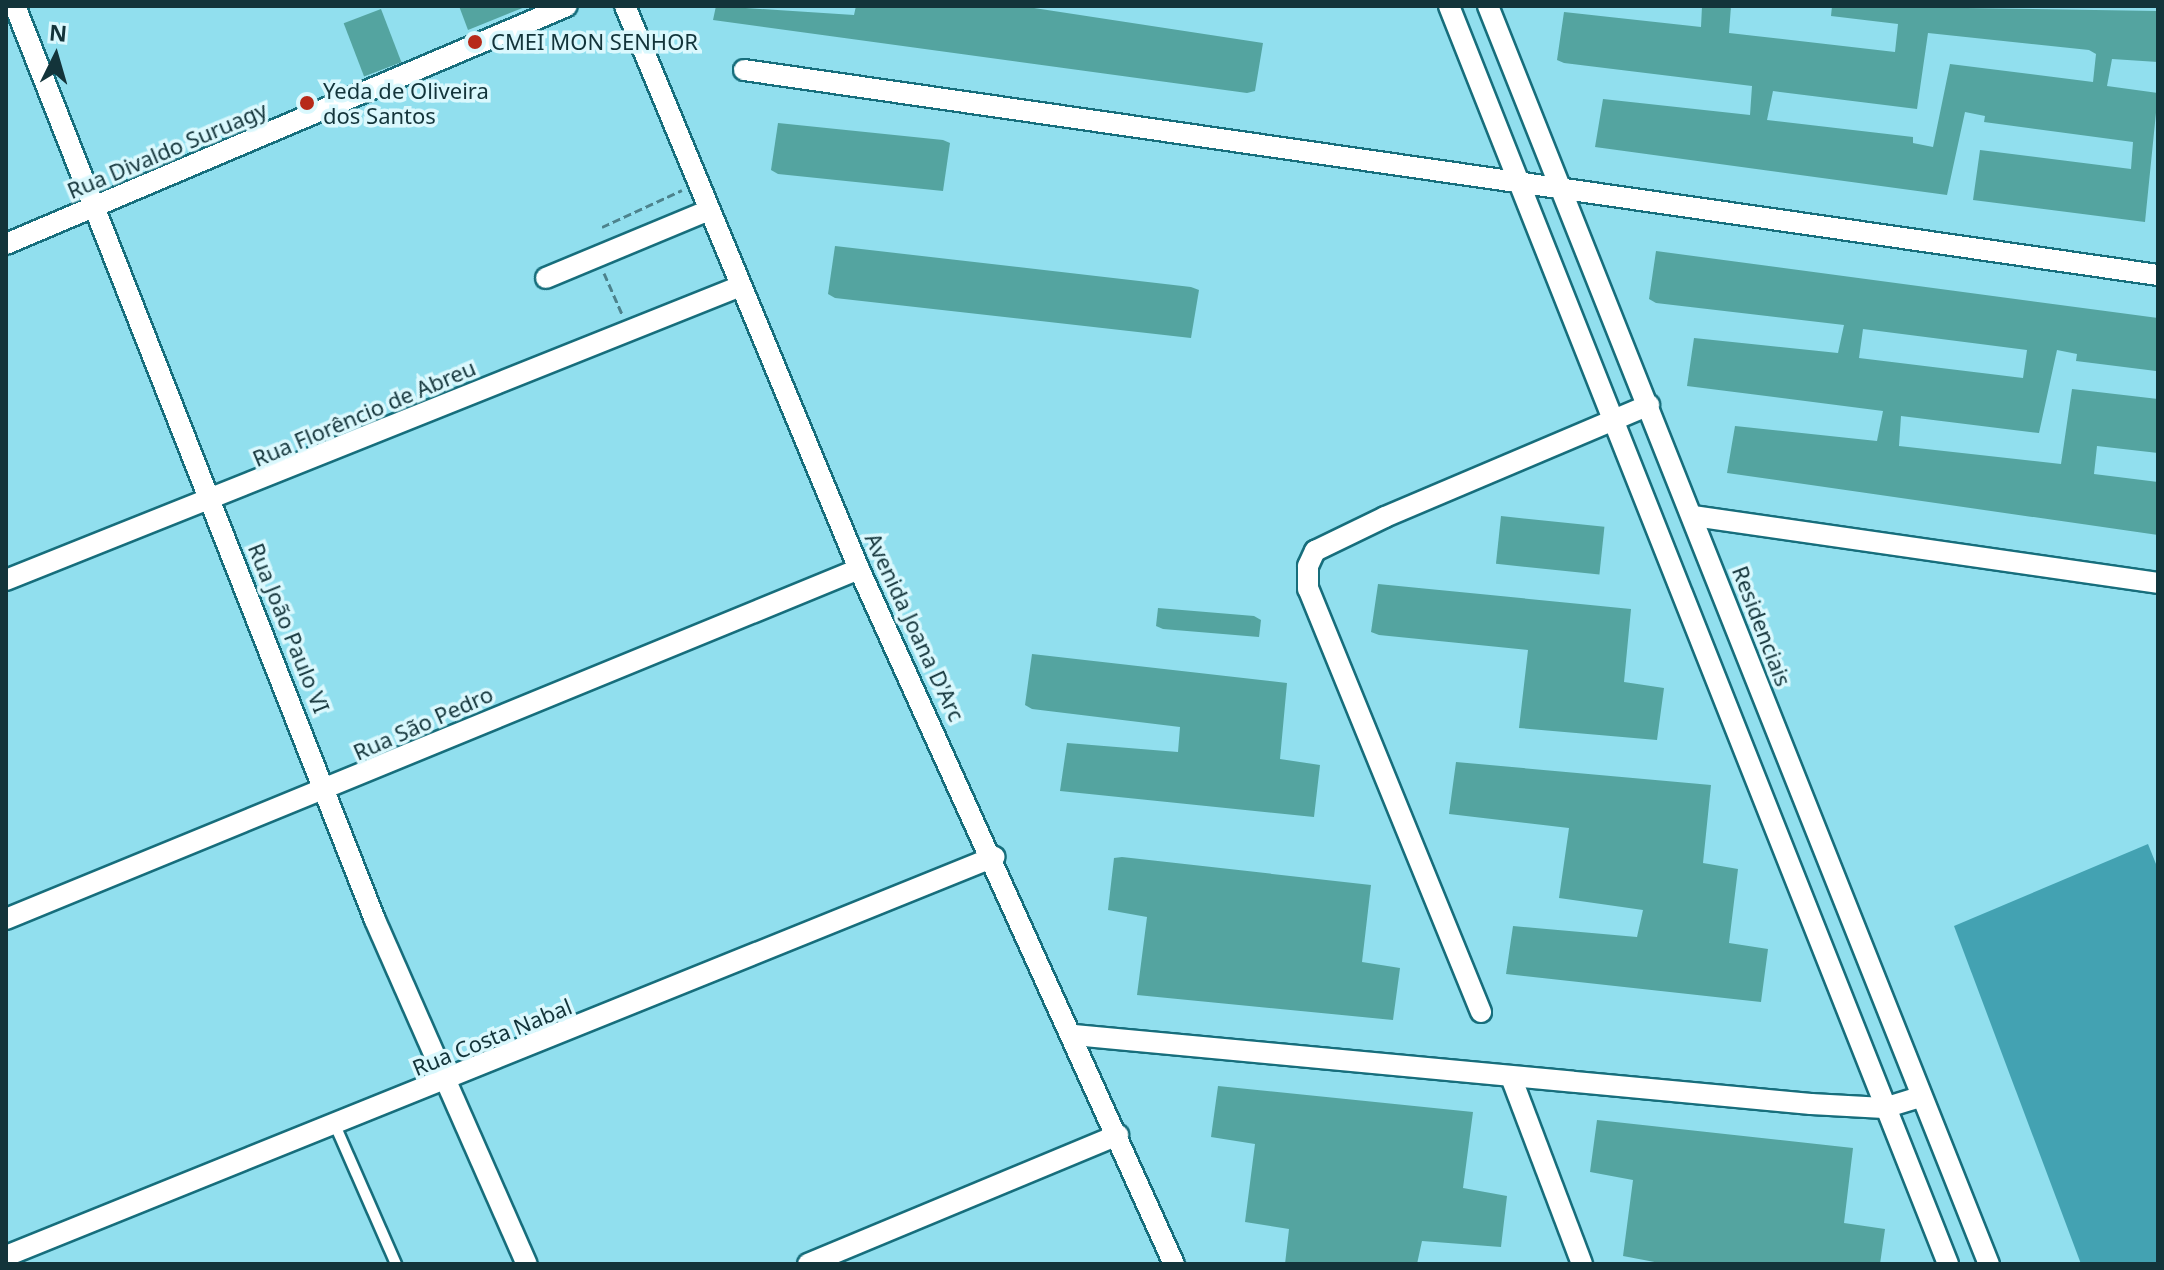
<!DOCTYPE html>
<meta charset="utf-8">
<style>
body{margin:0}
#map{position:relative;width:2164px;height:1270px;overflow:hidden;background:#91dfee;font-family:"Noto Sans",sans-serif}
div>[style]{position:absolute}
.water>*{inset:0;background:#43a2b2}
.building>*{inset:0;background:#54a4a0;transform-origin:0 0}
.path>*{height:3px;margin-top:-1.5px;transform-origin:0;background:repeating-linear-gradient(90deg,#4c828c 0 8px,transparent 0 12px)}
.roads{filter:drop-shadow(2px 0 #176e7c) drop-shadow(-2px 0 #176e7c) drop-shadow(0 2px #176e7c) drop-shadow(0 -2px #176e7c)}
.lane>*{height:10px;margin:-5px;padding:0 5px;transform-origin:5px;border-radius:5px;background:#fff}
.street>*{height:20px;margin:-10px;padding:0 10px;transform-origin:10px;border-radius:10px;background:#fff}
.dots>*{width:22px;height:22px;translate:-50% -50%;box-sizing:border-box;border:4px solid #daf8fd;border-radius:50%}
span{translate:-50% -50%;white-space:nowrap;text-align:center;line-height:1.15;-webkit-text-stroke:7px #daf8fd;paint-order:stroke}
.poi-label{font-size:22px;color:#13343a}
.left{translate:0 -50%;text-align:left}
.street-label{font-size:22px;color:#13343a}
.frame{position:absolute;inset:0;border:8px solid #13343a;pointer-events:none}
.north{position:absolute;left:16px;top:16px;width:80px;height:80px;-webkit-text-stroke:6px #daf8fd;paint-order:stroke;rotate:5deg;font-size:22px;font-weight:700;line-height:32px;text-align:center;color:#13343a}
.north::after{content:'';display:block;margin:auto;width:28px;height:36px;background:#13343a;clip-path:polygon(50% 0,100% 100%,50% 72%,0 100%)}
</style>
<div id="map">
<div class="water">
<i style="clip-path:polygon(2148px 844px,2158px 869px,2158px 1264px,2081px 1264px,1954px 926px)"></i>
</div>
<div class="building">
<i style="clip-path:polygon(459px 6px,525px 6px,525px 7px,468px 30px)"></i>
<i style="clip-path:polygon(716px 6px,854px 15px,856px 6px,1021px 6px,1263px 43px,1255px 91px,1247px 93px,713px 20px)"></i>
<i style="clip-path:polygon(evenodd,1702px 6px,1731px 6px,1729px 33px,1895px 52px,1898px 24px,1831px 16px,1832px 6px,2158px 11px,2158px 62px,2112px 59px,2107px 86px,2158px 93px,2145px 222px,1973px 200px,1980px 150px,2131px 169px,2133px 142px,1984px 122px,1985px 116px,1965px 112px,1947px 195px,1595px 147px,1603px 99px,1750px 115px,1752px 86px,1564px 63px,1557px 60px,1564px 12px,1701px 27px,1702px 6px,1928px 33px,2089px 50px,2096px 54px,2093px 82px,1950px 64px,1933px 147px,1913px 143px,1913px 137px,1767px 120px,1773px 91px,1917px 109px,1928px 33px)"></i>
<i style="left:381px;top:9px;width:57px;height:40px;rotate:69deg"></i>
<i style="clip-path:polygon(778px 123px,943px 140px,950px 143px,943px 191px,778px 174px,771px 170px)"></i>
<i style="clip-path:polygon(835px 246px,1191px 287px,1199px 290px,1191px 338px,835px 298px,828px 294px)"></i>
<i style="clip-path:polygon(evenodd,1656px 251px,2158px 318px,2156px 371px,2076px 361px,2077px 354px,2057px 350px,2039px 433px,1901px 416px,1899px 446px,2061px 464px,2072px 389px,2158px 399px,2158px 453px,2097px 446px,2094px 474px,2158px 482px,2158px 535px,1727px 473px,1735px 426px,1877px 441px,1883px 411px,1687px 386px,1694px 338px,1838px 353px,1844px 325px,1656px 303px,1649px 299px,1656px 251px,1863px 329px,2027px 350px,2023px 378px,1859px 358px,1863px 329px)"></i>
<i style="left:1501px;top:516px;width:104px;height:48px;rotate:6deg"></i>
<i style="clip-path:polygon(1378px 584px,1631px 609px,1624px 682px,1664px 688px,1657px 740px,1519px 728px,1528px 650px,1379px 635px,1371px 632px)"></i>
<i style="clip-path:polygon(1158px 608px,1254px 616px,1261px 620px,1259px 637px,1163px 629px,1156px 626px)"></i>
<i style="clip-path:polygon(1032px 654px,1287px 683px,1280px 759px,1320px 765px,1314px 817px,1060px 791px,1067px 743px,1178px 752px,1180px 727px,1032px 709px,1025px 705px)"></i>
<i style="clip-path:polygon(1456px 762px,1711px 785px,1703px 863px,1738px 869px,1729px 943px,1768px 949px,1761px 1002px,1506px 974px,1513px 926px,1637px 937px,1643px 910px,1559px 898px,1569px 828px,1449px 814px)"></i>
<i style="clip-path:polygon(1122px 857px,1371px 885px,1362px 962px,1400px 968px,1393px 1020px,1137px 995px,1147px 917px,1108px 910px,1114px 858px)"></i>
<i style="clip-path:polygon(1218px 1086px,1473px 1112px,1463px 1188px,1507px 1196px,1501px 1247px,1422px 1241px,1417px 1264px,1285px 1264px,1289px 1229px,1245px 1222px,1255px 1144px,1211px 1137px)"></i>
<i style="clip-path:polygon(1597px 1120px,1853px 1148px,1844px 1223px,1885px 1229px,1880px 1264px,1665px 1264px,1623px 1256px,1633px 1180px,1590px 1172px)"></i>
</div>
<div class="path">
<i style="left:602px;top:227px;width:88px;rotate:-24.8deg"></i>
<i style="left:604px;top:273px;width:45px;rotate:66.3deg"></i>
</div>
<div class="roads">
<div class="lane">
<i style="left:335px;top:1125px;width:152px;rotate:66.3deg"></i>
</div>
<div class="street">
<i style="left:15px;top:6px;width:982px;rotate:68.5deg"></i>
<i style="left:375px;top:920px;width:376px;rotate:66.2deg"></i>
<i style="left:625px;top:6px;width:610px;rotate:67.43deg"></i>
<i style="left:859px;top:569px;width:763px;rotate:65.62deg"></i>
<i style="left:1449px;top:6px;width:1353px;rotate:68.36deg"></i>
<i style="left:1488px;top:6px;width:1354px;rotate:68.29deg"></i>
<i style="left:744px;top:70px;width:1429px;rotate:8.25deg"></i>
<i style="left:6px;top:244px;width:609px;rotate:-22.99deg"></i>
<i style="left:546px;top:278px;width:177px;rotate:-22.6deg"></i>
<i style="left:1694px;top:516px;width:469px;rotate:8.2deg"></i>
<i style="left:6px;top:580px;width:788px;rotate:-21.81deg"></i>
<i style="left:6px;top:919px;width:922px;rotate:-22.31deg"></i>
<i style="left:1481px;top:1012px;width:457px;rotate:-112.2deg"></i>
<i style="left:1308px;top:589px;width:23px;rotate:-90deg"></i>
<i style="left:1308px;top:566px;width:17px;rotate:-65deg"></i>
<i style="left:1315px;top:551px;width:78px;rotate:-25.9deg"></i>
<i style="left:1385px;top:517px;width:287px;rotate:-23deg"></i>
<i style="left:1074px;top:1035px;width:740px;rotate:5.35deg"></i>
<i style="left:1811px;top:1104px;width:73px;rotate:3.1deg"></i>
<i style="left:1884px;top:1108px;width:38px;rotate:-17deg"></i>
<i style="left:1511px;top:1077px;width:200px;rotate:69.2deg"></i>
<i style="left:6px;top:1256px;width:1066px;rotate:-21.99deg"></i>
<i style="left:808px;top:1264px;width:336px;rotate:-22.6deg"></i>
</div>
</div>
<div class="dots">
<i style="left:475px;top:42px;background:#b72a19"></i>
<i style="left:307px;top:103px;background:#b72a19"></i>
</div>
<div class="poi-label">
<span class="left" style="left:491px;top:42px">CMEI MON SENHOR</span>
<span class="left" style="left:323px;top:103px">Yeda de Oliveira<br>dos Santos</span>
</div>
<div class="street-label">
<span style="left:167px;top:150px;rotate:-23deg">Rua Divaldo Suruagy</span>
<span style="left:364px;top:413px;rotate:-23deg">Rua Florêncio de Abreu</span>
<span style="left:1762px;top:626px;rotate:69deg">Residenciais</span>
<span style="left:915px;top:627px;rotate:65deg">Avenida Joana D'Arc</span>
<span style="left:289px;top:628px;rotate:68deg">Rua João Paulo VI</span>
<span style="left:423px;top:723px;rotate:-24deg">Rua São Pedro</span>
<span style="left:492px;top:1037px;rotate:-22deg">Rua Costa Nabal</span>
</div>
<div class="frame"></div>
<div class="north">N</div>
</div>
